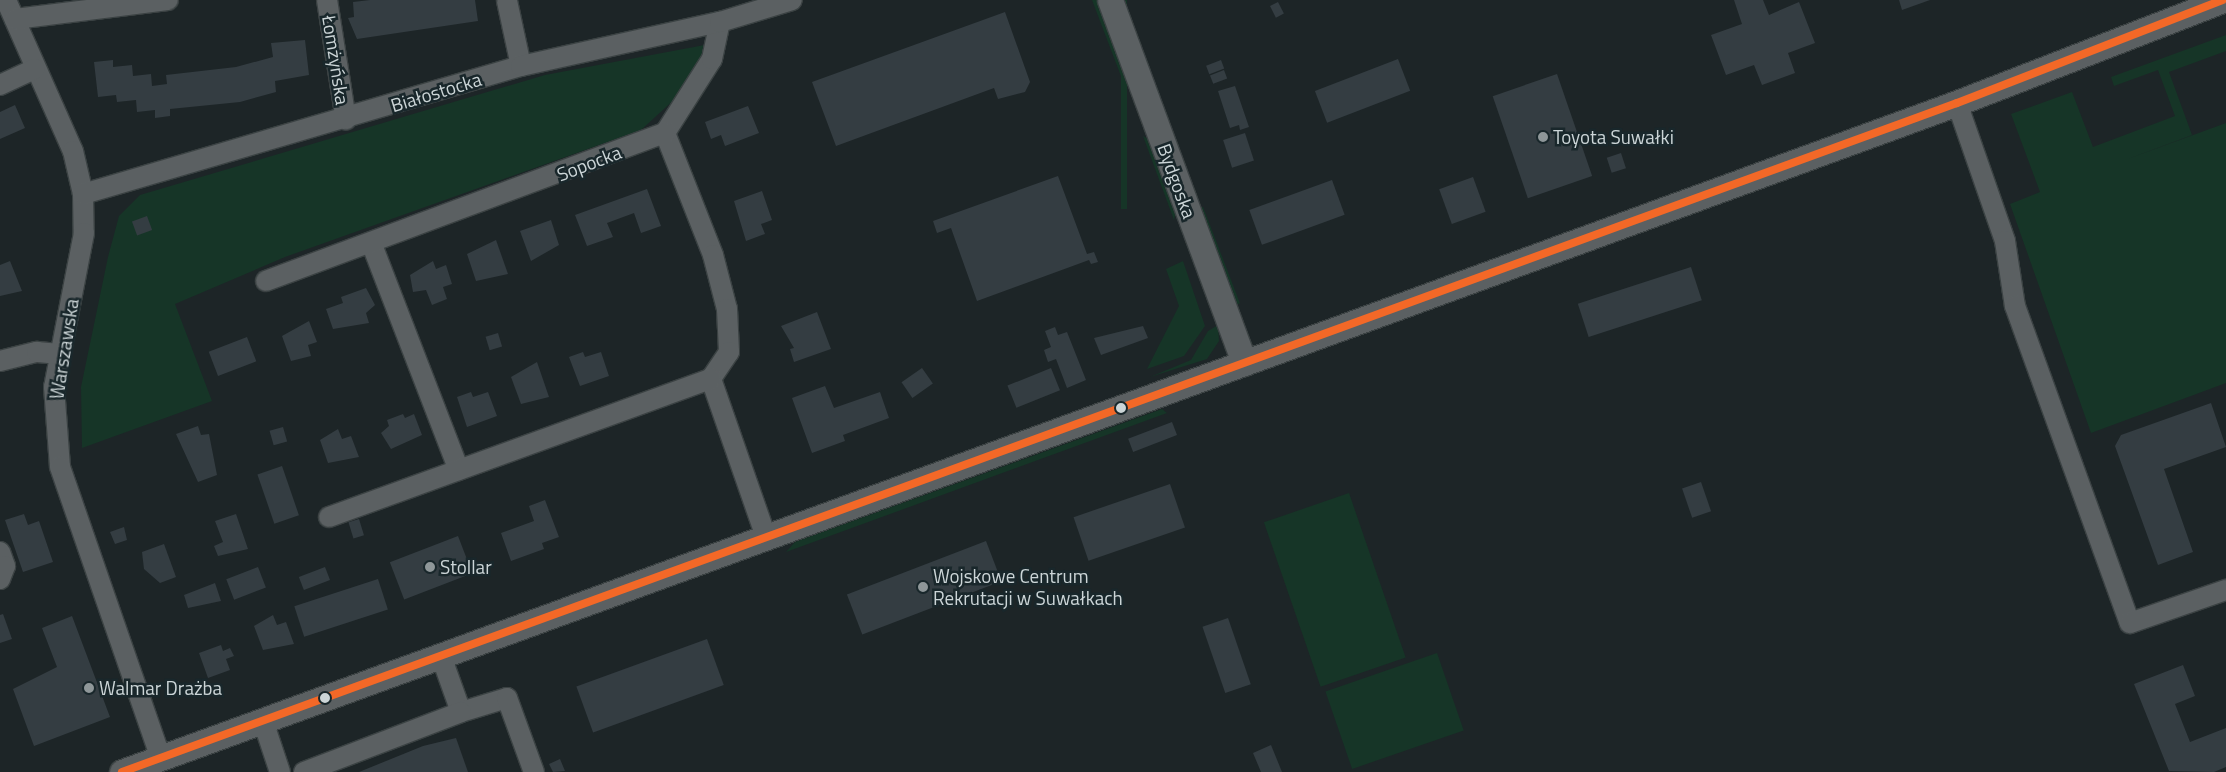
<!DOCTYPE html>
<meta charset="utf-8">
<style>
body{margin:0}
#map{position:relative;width:2226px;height:772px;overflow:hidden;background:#1d2527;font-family:"Titillium Web",sans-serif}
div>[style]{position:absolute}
.green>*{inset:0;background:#163527;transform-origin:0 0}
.building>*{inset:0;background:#343d42;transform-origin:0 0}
.roads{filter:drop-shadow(1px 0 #3b4243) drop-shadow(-1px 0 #3b4243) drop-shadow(0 1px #3b4243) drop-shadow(0 -1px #3b4243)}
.minor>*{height:20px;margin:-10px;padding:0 10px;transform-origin:10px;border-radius:10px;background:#5b6062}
.tertiary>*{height:25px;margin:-12.5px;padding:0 12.5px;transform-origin:12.5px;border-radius:12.5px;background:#5b6062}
.bus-1>*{height:8px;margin:-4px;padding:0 4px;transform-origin:4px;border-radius:4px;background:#f36827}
.dots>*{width:14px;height:14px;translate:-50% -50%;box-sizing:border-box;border:2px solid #19272b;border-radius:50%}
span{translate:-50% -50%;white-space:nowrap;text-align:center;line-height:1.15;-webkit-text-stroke:5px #19272b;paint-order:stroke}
.street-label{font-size:19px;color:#ccd5d7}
.poi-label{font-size:19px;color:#ccd5d7}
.left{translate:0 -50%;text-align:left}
</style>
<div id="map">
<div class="green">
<i style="clip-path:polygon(1092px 0,1098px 0,1126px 76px,1124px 84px)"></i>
<i style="left:1121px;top:0;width:6px;height:209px"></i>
<i style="clip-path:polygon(2226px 35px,2226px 51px,2169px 72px,2192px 135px,2125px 160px,2226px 123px,2226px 383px,2091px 433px,2010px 204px,2040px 192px,2011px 114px,2072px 92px,2093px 147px,2175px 116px,2158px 70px,2114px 86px,2111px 77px)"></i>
<i style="clip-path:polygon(710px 44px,677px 97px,641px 130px,285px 257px,175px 304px,212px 401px,82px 448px,81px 387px,108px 257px,119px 216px,140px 195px,545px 75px)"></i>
<i style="clip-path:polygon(1143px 136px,1150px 140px,1176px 210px,1174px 220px)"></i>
<i style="left:1203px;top:207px;width:103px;height:7px;rotate:69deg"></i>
<i style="clip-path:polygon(1183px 261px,1205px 326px,1184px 356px,1147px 369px,1179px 306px,1166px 269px)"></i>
<i style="clip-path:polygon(1218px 325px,1219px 341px,1207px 359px,1150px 377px,1191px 360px,1208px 331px)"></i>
<i style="clip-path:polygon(1162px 409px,1167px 413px,786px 552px,795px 542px)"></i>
<i style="left:1349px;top:493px;width:174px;height:90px;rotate:71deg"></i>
<i style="left:1437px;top:653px;width:82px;height:118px;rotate:71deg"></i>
</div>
<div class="building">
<i style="clip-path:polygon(370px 0,475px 0,478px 21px,357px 39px,348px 18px,354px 17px,353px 2px)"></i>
<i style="clip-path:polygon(1734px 0,1763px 0,1769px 15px,1799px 2px,1815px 43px,1788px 53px,1795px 73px,1762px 85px,1754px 65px,1726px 75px,1711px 35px,1742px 24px)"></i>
<i style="clip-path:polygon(1899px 0,1930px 0,1902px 10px)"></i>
<i style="left:1278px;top:2px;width:13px;height:9px;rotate:63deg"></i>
<i style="clip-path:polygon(1005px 12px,1030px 82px,1025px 92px,998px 99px,994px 88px,836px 146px,812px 82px)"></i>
<i style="clip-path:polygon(305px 40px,309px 75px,275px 81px,276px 92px,240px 102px,170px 109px,170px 116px,155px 118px,155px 110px,137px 112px,136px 100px,117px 102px,116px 95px,98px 97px,94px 62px,113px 60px,113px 67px,132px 65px,133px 76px,151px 74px,152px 86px,167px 84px,166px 75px,236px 67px,273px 57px,271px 43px)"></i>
<i style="left:1398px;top:59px;width:34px;height:89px;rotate:69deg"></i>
<i style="left:1221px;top:60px;width:9px;height:16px;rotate:69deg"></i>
<i style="left:1224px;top:70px;width:9px;height:15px;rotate:69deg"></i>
<i style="left:1557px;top:74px;width:108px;height:68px;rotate:71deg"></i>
<i style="clip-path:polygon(1235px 86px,1249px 127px,1240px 130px,1239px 125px,1230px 128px,1218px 91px)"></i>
<i style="clip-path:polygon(15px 105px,25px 128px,0 139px,0 112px)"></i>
<i style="clip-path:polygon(748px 106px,759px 133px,725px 146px,721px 135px,711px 139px,705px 122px)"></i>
<i style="left:1245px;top:133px;width:29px;height:23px;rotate:72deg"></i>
<i style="left:1621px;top:153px;width:16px;height:15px;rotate:72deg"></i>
<i style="clip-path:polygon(1058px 176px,1087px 254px,1094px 252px,1098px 262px,1091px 264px,1089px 260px,977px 301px,951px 228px,937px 233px,933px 221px)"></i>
<i style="left:1473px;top:177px;width:37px;height:36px;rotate:70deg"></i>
<i style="left:1332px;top:180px;width:37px;height:88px;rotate:70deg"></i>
<i style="clip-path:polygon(647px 189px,661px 226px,641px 233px,634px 213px,607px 223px,613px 237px,587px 246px,575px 215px)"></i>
<i style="clip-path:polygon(762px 191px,772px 220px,761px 224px,765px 234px,746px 241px,734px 201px)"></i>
<i style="left:147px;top:216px;width:15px;height:16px;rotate:70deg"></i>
<i style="clip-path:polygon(551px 220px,559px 245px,531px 261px,520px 231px)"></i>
<i style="clip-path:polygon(496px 240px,508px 274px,476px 281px,467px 254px)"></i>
<i style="clip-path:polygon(10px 261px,22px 291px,0 296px,0 265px)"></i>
<i style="clip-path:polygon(433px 261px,436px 269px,446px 265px,452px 284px,443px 287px,447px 299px,432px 305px,426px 290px,413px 292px,410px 275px)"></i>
<i style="left:1691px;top:267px;width:35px;height:119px;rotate:72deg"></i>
<i style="clip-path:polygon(366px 288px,375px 305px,366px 313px,369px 323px,333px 329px,326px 309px,343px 303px,341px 297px)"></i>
<i style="clip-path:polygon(817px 312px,831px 349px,794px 362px,790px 349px,794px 348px,781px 326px)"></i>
<i style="clip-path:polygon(309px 321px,317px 342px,308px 345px,311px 356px,291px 361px,282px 336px)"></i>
<i style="clip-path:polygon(1143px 326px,1148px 338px,1101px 355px,1094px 338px)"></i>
<i style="clip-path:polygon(1055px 327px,1058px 335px,1067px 332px,1086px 380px,1067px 388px,1056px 359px,1048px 362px,1044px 350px,1051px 347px,1045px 331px)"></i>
<i style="left:498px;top:333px;width:14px;height:13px;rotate:73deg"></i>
<i style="left:247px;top:337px;width:26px;height:41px;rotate:69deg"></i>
<i style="clip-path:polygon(583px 352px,585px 357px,601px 352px,609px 376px,580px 386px,569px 357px)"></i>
<i style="clip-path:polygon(537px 362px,549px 397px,521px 404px,511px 377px)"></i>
<i style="left:922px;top:368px;width:19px;height:25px;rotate:55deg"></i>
<i style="left:1051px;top:368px;width:24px;height:47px;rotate:68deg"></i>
<i style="clip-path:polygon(825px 386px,834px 408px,880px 392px,889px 418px,843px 435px,845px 441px,812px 453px,792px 398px)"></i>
<i style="clip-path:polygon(471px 392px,473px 397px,488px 392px,497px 416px,467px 427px,457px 397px)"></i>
<i style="clip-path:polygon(2211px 403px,2226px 447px,2164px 469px,2193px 552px,2158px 565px,2115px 446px,2121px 435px)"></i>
<i style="clip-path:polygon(403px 414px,405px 418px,414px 414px,422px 435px,391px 449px,381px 433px,389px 426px,387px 420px)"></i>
<i style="left:1172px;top:422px;width:14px;height:47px;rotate:69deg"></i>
<i style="clip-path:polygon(198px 426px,201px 435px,209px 434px,217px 475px,198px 482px,176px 434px)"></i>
<i style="left:283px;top:427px;width:15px;height:14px;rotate:74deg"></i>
<i style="clip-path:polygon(338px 429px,342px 439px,351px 436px,359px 457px,328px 463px,320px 440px)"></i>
<i style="left:282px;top:466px;width:52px;height:26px;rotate:71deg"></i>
<i style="left:1701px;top:482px;width:31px;height:20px;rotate:71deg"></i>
<i style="left:1170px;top:484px;width:46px;height:102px;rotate:71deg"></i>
<i style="clip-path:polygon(545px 500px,559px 537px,542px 543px,544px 549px,511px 561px,501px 533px,534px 521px,529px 506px)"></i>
<i style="clip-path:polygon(24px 514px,28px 525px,39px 521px,53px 562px,23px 572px,5px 520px)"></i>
<i style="clip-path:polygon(236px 514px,248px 549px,218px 556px,214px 546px,223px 542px,215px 521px)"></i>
<i style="left:359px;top:519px;width:17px;height:11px;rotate:73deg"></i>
<i style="clip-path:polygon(124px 527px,127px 540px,115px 544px,110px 532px)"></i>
<i style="left:458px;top:536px;width:40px;height:73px;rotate:69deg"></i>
<i style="left:986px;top:541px;width:43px;height:149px;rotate:69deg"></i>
<i style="clip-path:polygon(164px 544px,176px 577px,160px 583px,144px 569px,142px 552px)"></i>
<i style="left:258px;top:567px;width:22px;height:34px;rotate:69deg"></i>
<i style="left:325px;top:567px;width:14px;height:28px;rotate:69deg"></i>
<i style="left:378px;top:579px;width:32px;height:88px;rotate:72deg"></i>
<i style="clip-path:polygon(215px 583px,221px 601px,188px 608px,184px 595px)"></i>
<i style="clip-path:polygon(3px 614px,12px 639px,0 643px,0 615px)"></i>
<i style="clip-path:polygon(273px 615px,277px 625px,286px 622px,294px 644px,263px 650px,254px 626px)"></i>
<i style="clip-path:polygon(72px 616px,110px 717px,34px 746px,13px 689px,57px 667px,42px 628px)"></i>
<i style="left:1228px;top:618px;width:70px;height:27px;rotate:71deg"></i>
<i style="left:707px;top:639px;width:49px;height:139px;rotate:70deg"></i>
<i style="clip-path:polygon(221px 645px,223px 651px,230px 648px,234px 656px,226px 659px,230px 670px,208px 678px,199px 653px)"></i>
<i style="clip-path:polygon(2183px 665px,2195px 696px,2175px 704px,2190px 742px,2226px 728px,2226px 767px,2214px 772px,2169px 771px,2134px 684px)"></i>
<i style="clip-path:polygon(456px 738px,468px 772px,359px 772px,423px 746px)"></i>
<i style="clip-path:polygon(1271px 745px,1282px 772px,1261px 772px,1253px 753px)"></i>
<i style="clip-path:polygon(560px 759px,565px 771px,553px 772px,549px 764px)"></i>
</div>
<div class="roads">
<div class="minor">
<i style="left:6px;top:0;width:165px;rotate:66.1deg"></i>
<i style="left:73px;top:151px;width:44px;rotate:76.9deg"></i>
<i style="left:83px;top:194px;width:39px;rotate:89deg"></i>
<i style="left:84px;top:233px;width:157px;rotate:101deg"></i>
<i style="left:54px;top:387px;width:80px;rotate:85.7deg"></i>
<i style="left:60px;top:467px;width:308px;rotate:70.9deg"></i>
<i style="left:327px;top:0;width:121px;rotate:81deg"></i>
<i style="left:507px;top:1px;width:66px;rotate:77.8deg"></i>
<i style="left:15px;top:19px;width:154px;rotate:-7.1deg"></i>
<i style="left:0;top:85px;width:38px;rotate:-25deg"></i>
<i style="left:1957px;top:103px;width:146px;rotate:70.8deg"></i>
<i style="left:2005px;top:241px;width:66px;rotate:81.3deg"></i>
<i style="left:2015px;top:306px;width:337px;rotate:70.1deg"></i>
<i style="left:2130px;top:623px;width:102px;rotate:-19deg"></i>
<i style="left:665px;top:133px;width:131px;rotate:68.5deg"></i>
<i style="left:713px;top:255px;width:56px;rotate:75.5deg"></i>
<i style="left:727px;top:309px;width:43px;rotate:87.3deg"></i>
<i style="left:729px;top:352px;width:32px;rotate:124deg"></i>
<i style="left:711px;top:379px;width:167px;rotate:70.8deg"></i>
<i style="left:665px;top:133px;width:88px;rotate:-57.6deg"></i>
<i style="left:712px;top:59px;width:38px;rotate:-78deg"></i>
<i style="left:83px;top:194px;width:456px;rotate:-16.3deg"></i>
<i style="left:521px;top:66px;width:204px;rotate:-12.5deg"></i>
<i style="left:720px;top:22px;width:75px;rotate:-17deg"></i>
<i style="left:372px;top:245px;width:241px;rotate:68.9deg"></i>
<i style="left:266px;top:281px;width:426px;rotate:-20.4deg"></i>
<i style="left:0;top:361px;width:38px;rotate:-14deg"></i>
<i style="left:37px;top:352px;width:23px;rotate:5deg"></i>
<i style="left:329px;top:517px;width:406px;rotate:-19.9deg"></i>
<i style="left:0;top:552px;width:15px;rotate:70deg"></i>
<i style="left:5px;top:566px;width:14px;rotate:111deg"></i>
<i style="left:441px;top:656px;width:59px;rotate:70.3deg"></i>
<i style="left:461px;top:712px;width:48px;rotate:-16.9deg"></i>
<i style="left:507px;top:698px;width:79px;rotate:70deg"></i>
<i style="left:263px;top:721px;width:54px;rotate:71.6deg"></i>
<i style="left:304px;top:772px;width:168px;rotate:-20.9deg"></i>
</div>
<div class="tertiary">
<i style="left:1110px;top:0;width:387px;rotate:69.7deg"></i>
<i style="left:122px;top:772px;width:1953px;rotate:-20.03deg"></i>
<i style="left:1957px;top:103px;width:285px;rotate:-21.2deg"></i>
</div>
</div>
<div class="bus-1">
<i style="left:122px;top:772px;width:1953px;rotate:-20.03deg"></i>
<i style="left:1957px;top:103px;width:285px;rotate:-21.2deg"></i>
</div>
<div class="dots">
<i style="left:1543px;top:137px;background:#8f9799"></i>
<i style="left:1121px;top:408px;background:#ccd5d7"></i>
<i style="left:430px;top:567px;background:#8f9799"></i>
<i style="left:923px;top:587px;background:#8f9799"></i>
<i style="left:89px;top:688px;background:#8f9799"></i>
<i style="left:325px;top:698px;background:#ccd5d7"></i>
</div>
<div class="street-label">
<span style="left:336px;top:60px;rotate:81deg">Łomżyńska</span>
<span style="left:436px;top:92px;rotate:-17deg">Białostocka</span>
<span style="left:589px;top:163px;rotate:-21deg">Sopocka</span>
<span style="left:1177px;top:181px;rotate:70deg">Bydgoska</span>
<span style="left:64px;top:349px;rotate:-81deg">Warszawska</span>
</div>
<div class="poi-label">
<span class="left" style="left:1553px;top:137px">Toyota Suwałki</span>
<span class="left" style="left:440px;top:567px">Stollar</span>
<span class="left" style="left:933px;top:587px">Wojskowe Centrum<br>Rekrutacji w Suwałkach</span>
<span class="left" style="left:99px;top:688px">Walmar Drażba</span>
</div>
</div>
